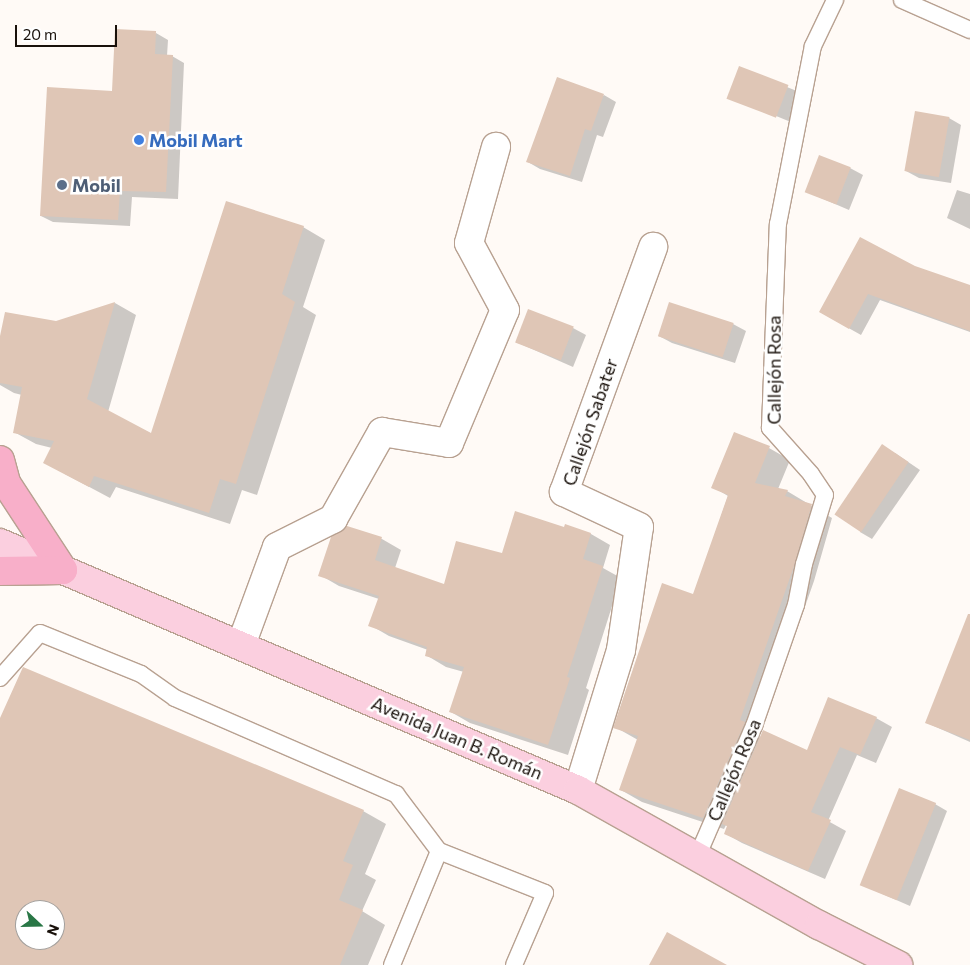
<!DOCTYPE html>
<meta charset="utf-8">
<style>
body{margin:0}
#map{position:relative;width:970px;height:965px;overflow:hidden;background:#fffaf6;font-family:Commissioner,sans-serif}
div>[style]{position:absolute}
.shadow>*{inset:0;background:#0003;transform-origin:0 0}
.building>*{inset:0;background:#dfc6b6;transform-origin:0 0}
.roads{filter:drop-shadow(1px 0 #b8a191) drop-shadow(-1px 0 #b8a191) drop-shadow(0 1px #b8a191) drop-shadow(0 -1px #b8a191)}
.lane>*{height:16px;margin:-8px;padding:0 8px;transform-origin:8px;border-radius:8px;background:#fff}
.street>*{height:28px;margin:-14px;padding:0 14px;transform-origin:14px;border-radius:14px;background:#fff}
.primary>*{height:28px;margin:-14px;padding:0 14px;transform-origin:14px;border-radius:14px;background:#fbcfdf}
.highway>*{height:28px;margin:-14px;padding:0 14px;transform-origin:14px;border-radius:14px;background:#f8afc9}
.dots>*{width:14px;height:14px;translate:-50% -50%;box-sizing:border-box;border:2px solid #fff;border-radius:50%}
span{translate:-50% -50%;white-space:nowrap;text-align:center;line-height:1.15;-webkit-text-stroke:5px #fff;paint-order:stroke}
.shop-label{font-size:18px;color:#366cbe;font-weight:700}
.left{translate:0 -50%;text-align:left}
.service-label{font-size:18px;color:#4e5e75;font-weight:700}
.street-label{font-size:18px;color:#19110b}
.north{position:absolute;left:15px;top:900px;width:50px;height:50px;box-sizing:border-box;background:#fff;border:1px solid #a3a09d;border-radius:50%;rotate:111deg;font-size:14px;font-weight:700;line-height:20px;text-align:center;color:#19110b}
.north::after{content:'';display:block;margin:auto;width:18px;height:22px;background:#297746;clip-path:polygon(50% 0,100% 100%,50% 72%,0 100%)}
.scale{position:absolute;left:15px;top:25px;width:102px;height:22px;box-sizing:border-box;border:2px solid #19110b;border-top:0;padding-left:6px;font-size:15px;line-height:18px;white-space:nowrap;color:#19110b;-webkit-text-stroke:4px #fff;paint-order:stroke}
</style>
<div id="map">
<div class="shadow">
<i style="clip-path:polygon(156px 33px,168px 40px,167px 56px,172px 56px,184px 63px,178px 199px,132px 197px,130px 226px,53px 222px,41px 216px,113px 92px)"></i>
<i style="left:740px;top:68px;width:66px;height:31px;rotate:22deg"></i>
<i style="clip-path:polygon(604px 95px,616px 102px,603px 137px,597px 135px,582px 182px,540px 169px,528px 162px)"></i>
<i style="clip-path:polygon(949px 118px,961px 125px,951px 183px,919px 178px,906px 171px)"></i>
<i style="clip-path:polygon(850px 168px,863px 175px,849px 210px,807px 192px)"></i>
<i style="clip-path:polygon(957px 190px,970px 194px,970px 229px,947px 218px)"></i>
<i style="clip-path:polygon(303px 227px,325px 240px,303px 307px,316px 315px,257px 495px,242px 490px,230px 524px,116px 487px,110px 498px,65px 474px,52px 448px,36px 444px,14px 432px,22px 395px,14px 393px,0 385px,0 343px,115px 303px,136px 315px,108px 412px,152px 434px)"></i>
<i style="clip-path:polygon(915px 267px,970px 287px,970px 332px,880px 300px,861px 335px,820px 312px)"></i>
<i style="clip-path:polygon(733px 324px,746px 331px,735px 363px,672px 343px,659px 336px)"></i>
<i style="clip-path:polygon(573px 328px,586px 335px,573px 367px,516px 342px)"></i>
<i style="clip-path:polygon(769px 448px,790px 460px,778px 489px,787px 491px,832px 518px,814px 581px,759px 737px,807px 751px,876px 718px,892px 727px,876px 763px,857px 755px,828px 821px,846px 831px,825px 879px,742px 843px,726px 834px,729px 827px,726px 825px,724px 829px,642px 802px,621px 790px,638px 740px,615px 727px,694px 595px,728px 496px,713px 487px)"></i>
<i style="clip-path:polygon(895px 453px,920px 470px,872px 539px,860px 532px)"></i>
<i style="clip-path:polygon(566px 526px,591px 534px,610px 545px,603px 568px,621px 578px,586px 688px,589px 690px,568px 755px,470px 723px,451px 712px,464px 672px,446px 667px,426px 655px,428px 650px,389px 636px,370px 625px,379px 599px,339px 586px,320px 575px,347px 527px,382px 539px,401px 550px,395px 568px,445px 586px,503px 554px,565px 529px)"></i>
<i style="clip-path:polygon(970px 663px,970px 742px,927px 723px)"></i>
<i style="clip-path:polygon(evenodd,0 725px,363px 811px,386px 824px,365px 874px,376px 880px,362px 911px,385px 925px,368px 965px,0 965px,0 725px,25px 910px,55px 910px,55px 940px,25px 940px,25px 910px)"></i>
<i style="clip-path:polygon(935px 804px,947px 811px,910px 906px,862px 885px)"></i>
</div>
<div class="building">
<i style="clip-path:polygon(115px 29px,156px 31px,155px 54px,173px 55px,166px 192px,120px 191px,118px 220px,40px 216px,47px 87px,112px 91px)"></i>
<i style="left:739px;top:66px;width:53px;height:35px;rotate:21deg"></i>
<i style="clip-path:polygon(557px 77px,604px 94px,591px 131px,585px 129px,570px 176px,526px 162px)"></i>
<i style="left:915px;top:111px;width:35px;height:61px;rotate:10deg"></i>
<i style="left:819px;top:155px;width:34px;height:40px;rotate:21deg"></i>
<i style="clip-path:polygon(226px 201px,304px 226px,282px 294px,295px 302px,236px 484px,220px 479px,209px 513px,94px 476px,89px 487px,43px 463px,54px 441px,13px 433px,22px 387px,0 383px,0 336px,5px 312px,56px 321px,115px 302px,87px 399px,151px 433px)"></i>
<i style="clip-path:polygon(860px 237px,915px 266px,970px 285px,970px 331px,868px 294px,849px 329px,819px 312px)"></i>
<i style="left:669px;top:302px;width:68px;height:36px;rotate:18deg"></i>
<i style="left:528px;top:309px;width:49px;height:36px;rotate:21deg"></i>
<i style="clip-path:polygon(734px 432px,770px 446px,755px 483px,788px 490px,785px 496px,812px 504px,793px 569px,740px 720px,745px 722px,703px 818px,619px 790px,638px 736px,613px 728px,662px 583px,693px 594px,728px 495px,711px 488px)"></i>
<i style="left:882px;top:444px;width:32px;height:85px;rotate:34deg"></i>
<i style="clip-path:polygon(515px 511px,564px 527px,565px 524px,591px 533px,583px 559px,603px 566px,567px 677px,570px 678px,548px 745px,449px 712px,464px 667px,425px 656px,427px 647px,368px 626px,379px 596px,318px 576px,331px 537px,347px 526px,382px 537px,375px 560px,444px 584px,456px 541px,502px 553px)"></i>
<i style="clip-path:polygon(968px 614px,970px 614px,970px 740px,925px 723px)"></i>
<i style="clip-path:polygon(evenodd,23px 667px,364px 810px,343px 861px,353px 865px,339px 900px,363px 910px,340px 965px,0 965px,0 718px,23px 667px,25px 910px,55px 910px,55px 940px,25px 940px,25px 910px)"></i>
<i style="clip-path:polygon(828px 697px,877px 717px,860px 755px,840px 747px,811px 812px,831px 820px,808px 871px,724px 834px,727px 826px,722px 824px,763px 730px,807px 750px)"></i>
<i style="left:899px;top:788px;width:40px;height:105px;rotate:22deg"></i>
<i style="clip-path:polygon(667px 932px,727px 965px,649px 965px)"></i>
</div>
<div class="roads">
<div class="lane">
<i style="left:902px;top:0;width:74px;rotate:23.8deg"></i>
<i style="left:0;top:678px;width:60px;rotate:-48.4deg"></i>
<i style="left:40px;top:633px;width:109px;rotate:22.1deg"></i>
<i style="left:141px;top:674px;width:42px;rotate:35.2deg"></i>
<i style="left:175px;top:698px;width:241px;rotate:23.5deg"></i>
<i style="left:396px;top:794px;width:71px;rotate:53deg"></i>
<i style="left:697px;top:857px;width:143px;rotate:-66.5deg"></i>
<i style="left:754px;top:726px;width:128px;rotate:-70.9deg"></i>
<i style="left:796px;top:605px;width:42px;rotate:-79deg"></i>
<i style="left:804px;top:564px;width:72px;rotate:-73.1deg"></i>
<i style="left:825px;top:495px;width:25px;rotate:-124deg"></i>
<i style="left:811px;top:474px;width:62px;rotate:-131.7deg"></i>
<i style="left:770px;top:428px;width:204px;rotate:-87.8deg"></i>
<i style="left:778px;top:224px;width:181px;rotate:-78.9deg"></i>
<i style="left:813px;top:46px;width:51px;rotate:-64.4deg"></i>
<i style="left:392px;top:965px;width:123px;rotate:-67.6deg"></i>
<i style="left:439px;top:851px;width:114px;rotate:21.6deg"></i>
<i style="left:545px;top:893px;width:78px;rotate:113.3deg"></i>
</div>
<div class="street">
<i style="left:241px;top:645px;width:104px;rotate:-69.8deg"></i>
<i style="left:277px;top:547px;width:63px;rotate:-26.6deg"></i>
<i style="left:333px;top:519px;width:100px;rotate:-60.6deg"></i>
<i style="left:382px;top:432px;width:68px;rotate:9.3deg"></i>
<i style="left:449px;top:443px;width:144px;rotate:-67.2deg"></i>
<i style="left:505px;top:310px;width:76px;rotate:-118.2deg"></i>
<i style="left:469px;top:243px;width:100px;rotate:-74.3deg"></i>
<i style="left:578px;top:790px;width:146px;rotate:-72.9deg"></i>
<i style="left:621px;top:650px;width:124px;rotate:-81.7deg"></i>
<i style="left:639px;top:527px;width:83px;rotate:-155deg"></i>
<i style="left:564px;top:492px;width:261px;rotate:-70deg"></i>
</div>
<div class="primary">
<i style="left:0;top:543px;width:629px;rotate:23.14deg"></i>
<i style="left:578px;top:790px;width:276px;rotate:29.3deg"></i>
<i style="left:819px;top:925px;width:89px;rotate:26.9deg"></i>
</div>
<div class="highway">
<i style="left:0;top:460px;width:24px;rotate:75deg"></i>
<i style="left:6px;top:483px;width:104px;rotate:56.8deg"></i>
<i style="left:0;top:571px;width:63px;rotate:-0.9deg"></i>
</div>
</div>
<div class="dots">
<i style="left:139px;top:140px;background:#3f7fe0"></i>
<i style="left:62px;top:185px;background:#5c6f8a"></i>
</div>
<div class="shop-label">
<span class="left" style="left:149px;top:140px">Mobil Mart</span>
</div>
<div class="service-label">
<span class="left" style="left:72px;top:185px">Mobil</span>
</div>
<div class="street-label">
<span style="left:774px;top:370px;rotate:-90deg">Callejón Rosa</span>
<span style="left:590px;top:422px;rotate:-71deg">Callejón Sabater</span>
<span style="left:457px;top:738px;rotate:23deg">Avenida Juan B. Román</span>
<span style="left:734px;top:770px;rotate:-67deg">Callejón Rosa</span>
</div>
<div class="north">N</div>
<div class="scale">20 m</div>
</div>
